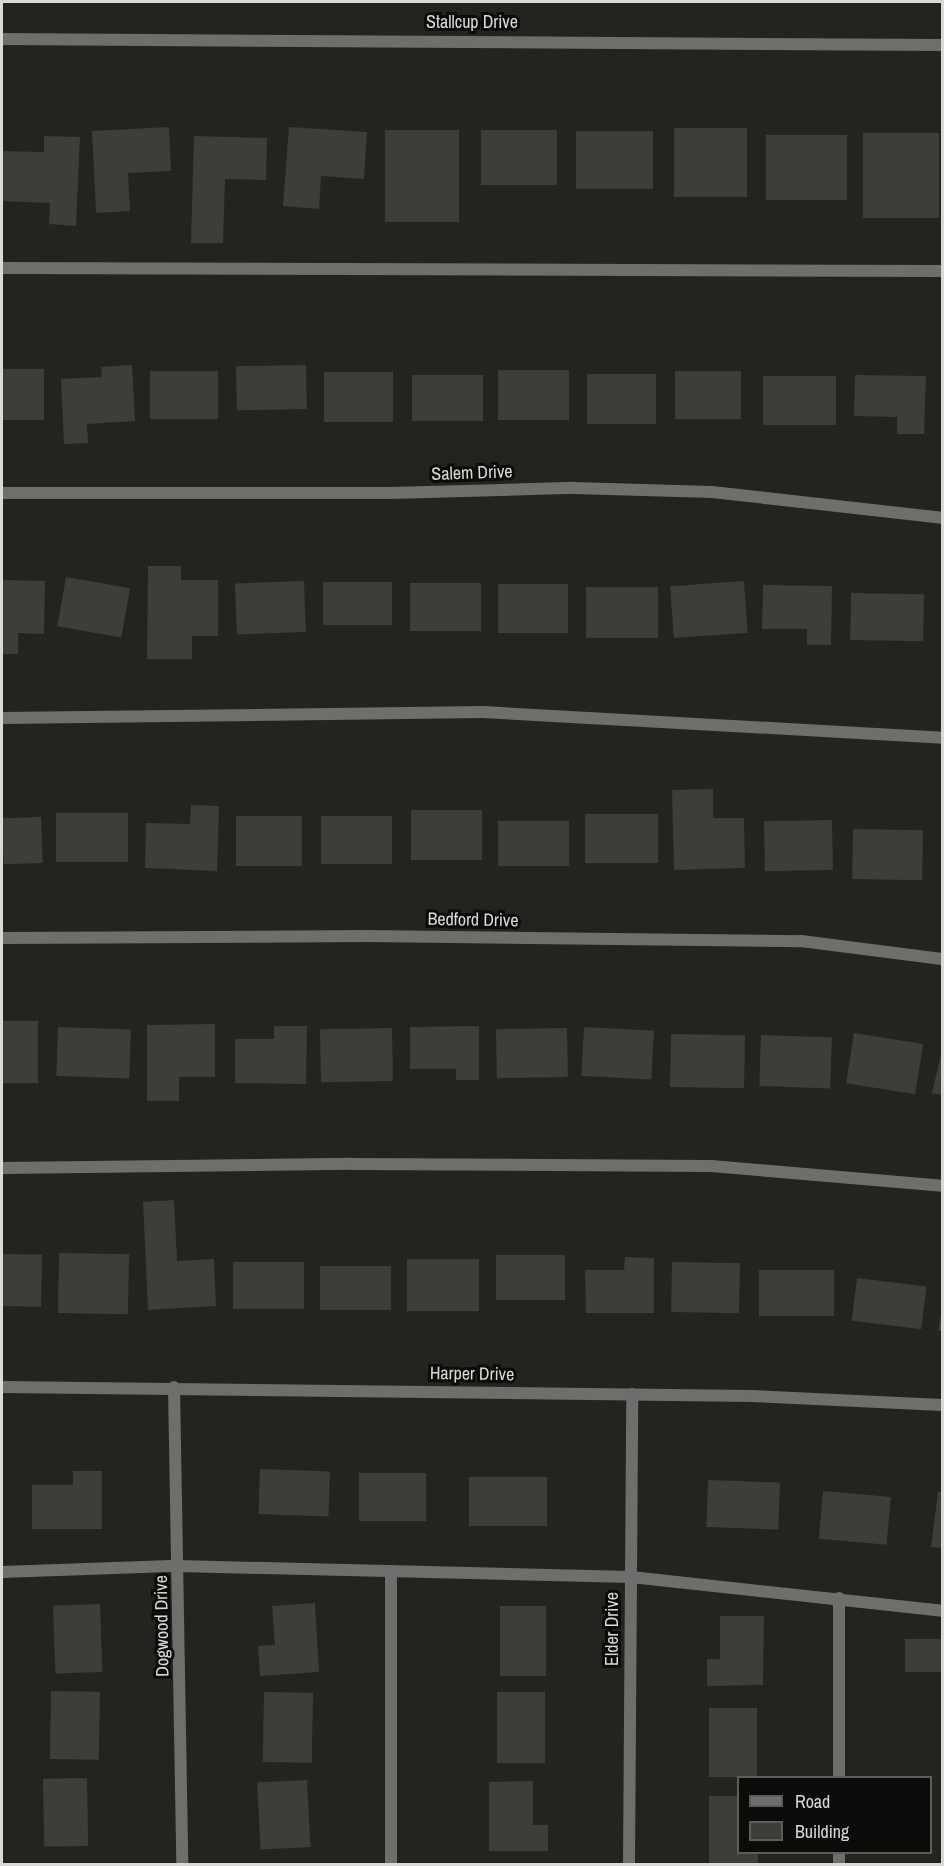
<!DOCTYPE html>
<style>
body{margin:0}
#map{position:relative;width:944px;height:1866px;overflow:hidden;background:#21241f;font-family:"Archivo Narrow",sans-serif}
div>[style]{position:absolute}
.building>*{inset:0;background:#3c3e39;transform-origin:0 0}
.service>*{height:12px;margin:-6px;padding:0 6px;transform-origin:6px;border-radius:6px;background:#6d6f6c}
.minor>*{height:12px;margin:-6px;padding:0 6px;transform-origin:6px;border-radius:6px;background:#6d6f6c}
span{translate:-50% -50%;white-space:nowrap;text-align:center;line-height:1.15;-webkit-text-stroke:6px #0b0c0a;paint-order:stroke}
.street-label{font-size:18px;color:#d9dad7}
.frame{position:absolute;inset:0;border:3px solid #d9dad7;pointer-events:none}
.legend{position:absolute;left:737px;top:1776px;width:195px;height:78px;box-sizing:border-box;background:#0b0c0a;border:2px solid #5d5e5c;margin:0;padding:8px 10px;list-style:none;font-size:18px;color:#d9dad7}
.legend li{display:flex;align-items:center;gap:12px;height:30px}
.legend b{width:30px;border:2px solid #5d5e5c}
</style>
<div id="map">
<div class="building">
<i style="clip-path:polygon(169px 127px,171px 171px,128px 173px,130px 211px,96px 213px,92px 131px)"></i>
<i style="clip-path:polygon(289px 127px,367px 132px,364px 179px,321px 176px,319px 209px,283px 206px)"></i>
<i style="left:674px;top:128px;width:73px;height:69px"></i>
<i style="left:385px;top:130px;width:74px;height:92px"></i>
<i style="left:481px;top:130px;width:76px;height:55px"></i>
<i style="left:576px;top:131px;width:77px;height:58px"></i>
<i style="left:863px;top:133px;width:76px;height:85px"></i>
<i style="left:766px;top:135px;width:81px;height:65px"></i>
<i style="clip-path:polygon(44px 136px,80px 137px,76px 226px,49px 224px,50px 203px,2px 201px,2px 151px,44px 152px)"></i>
<i style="clip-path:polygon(194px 136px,267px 138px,266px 180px,225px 179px,223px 243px,191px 243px)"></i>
<i style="clip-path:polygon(132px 365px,135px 421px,87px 424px,88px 443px,64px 444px,61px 379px,102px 377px,101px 367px)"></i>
<i style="left:306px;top:365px;width:44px;height:70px;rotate:89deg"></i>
<i style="left:2px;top:369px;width:42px;height:51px"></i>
<i style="left:498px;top:370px;width:71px;height:50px"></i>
<i style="left:150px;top:371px;width:68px;height:48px"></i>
<i style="left:741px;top:371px;width:48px;height:66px;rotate:90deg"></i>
<i style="left:324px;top:372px;width:69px;height:50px"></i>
<i style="left:587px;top:374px;width:69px;height:50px"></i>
<i style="left:412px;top:375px;width:71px;height:46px"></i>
<i style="clip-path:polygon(855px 375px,926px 376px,924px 434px,897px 434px,897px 417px,854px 416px)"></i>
<i style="left:763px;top:376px;width:73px;height:49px"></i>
<i style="clip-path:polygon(148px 566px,181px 566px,181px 580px,218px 580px,218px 636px,192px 636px,192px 659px,147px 659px)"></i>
<i style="left:66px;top:577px;width:65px;height:50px;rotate:10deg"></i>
<i style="clip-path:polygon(2px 580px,45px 581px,44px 634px,18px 633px,18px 654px,2px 654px)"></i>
<i style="left:304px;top:581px;width:51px;height:69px;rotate:88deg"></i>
<i style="left:744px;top:581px;width:52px;height:74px;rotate:86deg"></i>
<i style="left:323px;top:582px;width:69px;height:43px"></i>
<i style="left:410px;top:583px;width:71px;height:48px"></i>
<i style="left:498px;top:584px;width:70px;height:49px"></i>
<i style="clip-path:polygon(763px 585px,832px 586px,831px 645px,807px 645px,807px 629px,762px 629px)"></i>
<i style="left:586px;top:587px;width:72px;height:51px"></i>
<i style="left:851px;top:593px;width:73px;height:47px;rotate:1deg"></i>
<i style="clip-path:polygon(713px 789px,713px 818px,744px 818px,745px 868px,674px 870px,672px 790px)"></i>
<i style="clip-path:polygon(191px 805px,219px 806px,217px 871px,145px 868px,146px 823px,190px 824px)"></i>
<i style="left:411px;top:810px;width:71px;height:50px"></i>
<i style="left:56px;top:813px;width:72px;height:49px"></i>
<i style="left:658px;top:814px;width:49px;height:73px;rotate:90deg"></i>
<i style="left:236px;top:816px;width:66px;height:50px"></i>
<i style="left:392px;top:816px;width:48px;height:71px;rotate:90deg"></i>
<i style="left:41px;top:817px;width:46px;height:39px;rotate:88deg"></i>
<i style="left:832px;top:820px;width:50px;height:68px;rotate:89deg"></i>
<i style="left:498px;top:821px;width:71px;height:45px"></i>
<i style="left:853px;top:829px;width:70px;height:50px;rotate:1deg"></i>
<i style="left:2px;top:1021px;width:36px;height:62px"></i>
<i style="clip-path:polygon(215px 1024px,215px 1077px,179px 1077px,179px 1101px,147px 1101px,147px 1025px)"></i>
<i style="clip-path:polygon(274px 1026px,307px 1026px,306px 1084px,235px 1083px,235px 1039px,274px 1039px)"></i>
<i style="clip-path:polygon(479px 1026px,479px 1080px,456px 1080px,456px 1069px,410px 1069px,410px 1027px)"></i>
<i style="left:58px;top:1027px;width:73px;height:49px;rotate:2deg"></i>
<i style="left:584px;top:1027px;width:70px;height:49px;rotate:3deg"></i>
<i style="left:392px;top:1028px;width:53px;height:72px;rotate:89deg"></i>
<i style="left:567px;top:1028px;width:49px;height:71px;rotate:89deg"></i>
<i style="left:854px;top:1033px;width:70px;height:51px;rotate:9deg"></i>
<i style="left:671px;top:1034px;width:74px;height:53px;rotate:1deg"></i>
<i style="left:761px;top:1035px;width:71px;height:51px;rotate:2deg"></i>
<i style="clip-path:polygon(942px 1050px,942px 1095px,932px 1093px)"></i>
<i style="clip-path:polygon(174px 1200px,177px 1261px,214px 1259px,216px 1306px,148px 1310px,143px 1202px)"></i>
<i style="left:59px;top:1253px;width:70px;height:60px;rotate:1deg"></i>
<i style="left:2px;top:1254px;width:40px;height:52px;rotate:1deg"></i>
<i style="left:496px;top:1255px;width:69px;height:45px"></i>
<i style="clip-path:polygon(625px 1257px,654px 1258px,654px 1313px,586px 1313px,585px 1270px,624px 1270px)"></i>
<i style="left:407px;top:1259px;width:72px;height:52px"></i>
<i style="left:233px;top:1262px;width:71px;height:47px"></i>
<i style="left:672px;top:1262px;width:68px;height:50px;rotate:1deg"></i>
<i style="left:320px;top:1266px;width:71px;height:44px"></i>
<i style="left:759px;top:1270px;width:75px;height:46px"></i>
<i style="left:857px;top:1278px;width:70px;height:43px;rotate:7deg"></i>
<i style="clip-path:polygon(942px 1310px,942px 1331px,938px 1331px)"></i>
<i style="left:260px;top:1469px;width:70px;height:45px;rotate:2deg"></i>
<i style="clip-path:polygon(73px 1471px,102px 1471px,102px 1529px,32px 1529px,32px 1485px,73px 1485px)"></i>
<i style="left:359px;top:1473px;width:67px;height:48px"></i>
<i style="left:469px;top:1477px;width:78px;height:49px"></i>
<i style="left:708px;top:1480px;width:72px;height:47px;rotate:2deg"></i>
<i style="left:823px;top:1491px;width:68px;height:48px;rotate:5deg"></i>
<i style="clip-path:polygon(938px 1492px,942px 1492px,942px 1548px,931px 1547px)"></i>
<i style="clip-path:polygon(315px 1603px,319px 1672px,260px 1676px,258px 1646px,275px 1645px,272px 1606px)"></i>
<i style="left:100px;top:1604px;width:68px;height:47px;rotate:88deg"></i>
<i style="left:500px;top:1606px;width:46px;height:70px"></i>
<i style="clip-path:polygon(720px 1616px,764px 1616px,763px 1685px,707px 1686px,707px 1659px,720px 1659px)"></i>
<i style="left:942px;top:1639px;width:33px;height:37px;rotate:90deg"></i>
<i style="left:51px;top:1691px;width:49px;height:68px;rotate:1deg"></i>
<i style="left:264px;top:1692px;width:49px;height:70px;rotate:1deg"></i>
<i style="left:497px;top:1692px;width:48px;height:71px"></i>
<i style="left:709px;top:1708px;width:48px;height:69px"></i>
<i style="left:87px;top:1778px;width:68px;height:44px;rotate:89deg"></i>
<i style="left:307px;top:1780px;width:67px;height:50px;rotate:87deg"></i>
<i style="clip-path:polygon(533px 1781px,533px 1825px,548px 1825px,548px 1851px,489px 1851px,489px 1782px)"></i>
<i style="clip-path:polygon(709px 1796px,738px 1796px,738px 1852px,758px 1852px,758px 1864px,709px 1864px)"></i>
</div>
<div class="service">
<i style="left:2px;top:268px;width:940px;rotate:0.18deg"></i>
<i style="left:2px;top:718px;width:481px;rotate:-0.7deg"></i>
<i style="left:483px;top:712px;width:460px;rotate:3.2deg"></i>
<i style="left:2px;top:1168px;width:349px;rotate:-0.7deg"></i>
<i style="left:351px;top:1164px;width:360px;rotate:0.3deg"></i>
<i style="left:711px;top:1166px;width:232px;rotate:4.9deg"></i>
<i style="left:391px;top:1571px;width:293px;rotate:90deg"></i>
<i style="left:2px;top:1572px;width:176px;rotate:-2deg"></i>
<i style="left:178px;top:1566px;width:453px;rotate:1.4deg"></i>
<i style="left:631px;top:1577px;width:313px;rotate:6.2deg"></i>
<i style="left:839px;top:1598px;width:180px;rotate:90deg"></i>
<i style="left:839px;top:1852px;width:12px;rotate:90deg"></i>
</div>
<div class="minor">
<i style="left:2px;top:39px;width:940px;rotate:0.37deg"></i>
<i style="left:2px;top:493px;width:388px"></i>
<i style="left:390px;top:493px;width:184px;rotate:-1.6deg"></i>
<i style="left:574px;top:488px;width:138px;rotate:1.7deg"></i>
<i style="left:712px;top:492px;width:231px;rotate:6.4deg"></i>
<i style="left:2px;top:938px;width:365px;rotate:-0.3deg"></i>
<i style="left:367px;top:936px;width:434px;rotate:0.7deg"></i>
<i style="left:801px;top:941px;width:142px;rotate:7.3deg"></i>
<i style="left:2px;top:1387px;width:750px;rotate:0.69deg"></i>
<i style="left:752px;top:1396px;width:190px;rotate:2.7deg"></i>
<i style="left:174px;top:1387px;width:477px;rotate:89deg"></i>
<i style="left:629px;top:1864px;width:470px;rotate:-89.6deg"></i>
</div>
<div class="street-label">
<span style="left:472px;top:22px">Stallcup Drive</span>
<span style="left:472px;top:473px;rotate:-2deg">Salem Drive</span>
<span style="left:473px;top:920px;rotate:1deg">Bedford Drive</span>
<span style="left:472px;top:1374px;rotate:1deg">Harper Drive</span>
<span style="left:162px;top:1626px;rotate:-91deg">Dogwood Drive</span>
<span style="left:612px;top:1629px;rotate:-90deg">Elder Drive</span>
</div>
<div class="frame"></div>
<ul class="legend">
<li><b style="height:8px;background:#6d6f6c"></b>Road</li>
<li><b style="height:16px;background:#3c3e39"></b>Building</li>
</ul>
</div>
